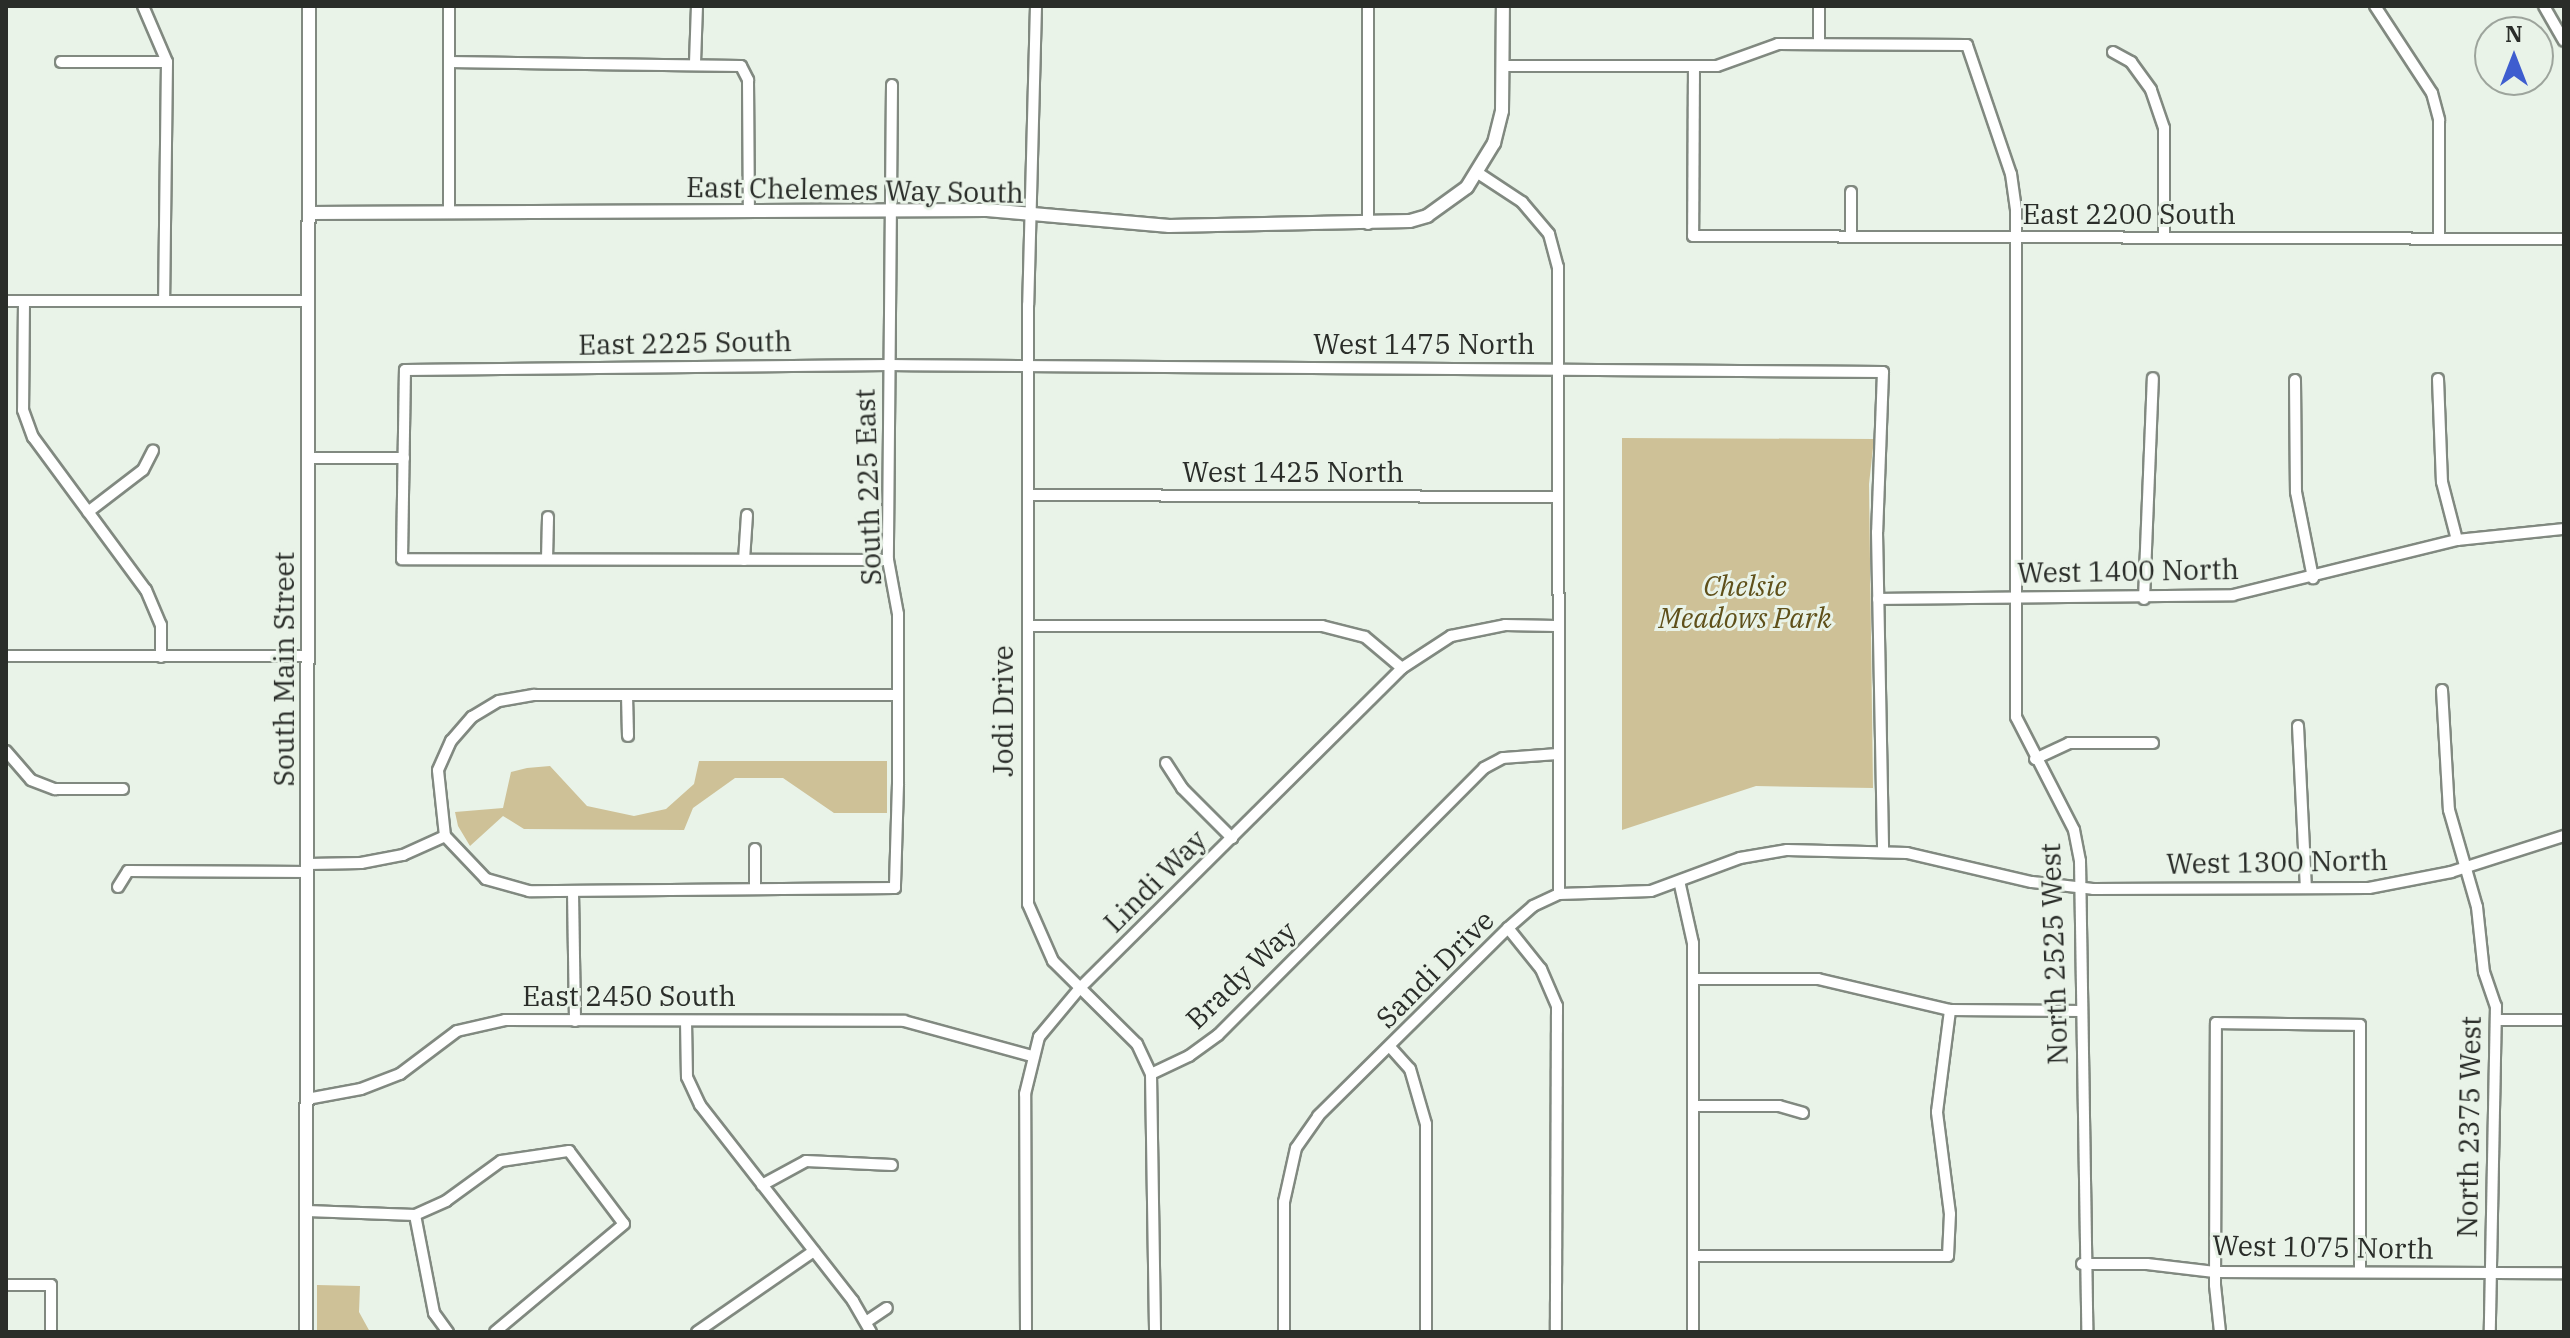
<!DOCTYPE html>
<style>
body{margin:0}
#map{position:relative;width:2570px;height:1338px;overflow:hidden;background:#e9f3e8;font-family:"IBM Plex Serif",serif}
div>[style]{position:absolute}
.green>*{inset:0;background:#cec197}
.roads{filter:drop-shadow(2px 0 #818980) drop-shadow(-2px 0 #818980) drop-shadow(0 2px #818980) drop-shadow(0 -2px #818980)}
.minor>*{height:10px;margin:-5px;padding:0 5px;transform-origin:5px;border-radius:5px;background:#fff}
.tertiary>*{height:12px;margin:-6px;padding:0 6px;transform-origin:6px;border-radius:6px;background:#fff}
span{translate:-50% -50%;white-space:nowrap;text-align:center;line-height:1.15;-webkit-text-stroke:6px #e9f3e8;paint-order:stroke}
.street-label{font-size:28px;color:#2a2d29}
.park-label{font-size:28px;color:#5f501a;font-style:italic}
.frame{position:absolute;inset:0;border:8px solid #2a2d29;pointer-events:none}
.north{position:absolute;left:2474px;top:16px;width:80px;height:80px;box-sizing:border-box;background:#e9f3e8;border:2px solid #9da49c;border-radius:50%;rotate:0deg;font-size:22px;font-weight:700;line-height:32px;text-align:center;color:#2a2d29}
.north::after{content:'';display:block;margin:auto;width:28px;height:36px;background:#3e5dcf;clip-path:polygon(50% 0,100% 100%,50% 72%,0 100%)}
</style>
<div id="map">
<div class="green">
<i style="clip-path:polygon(1622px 438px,1874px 439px,1869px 484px,1873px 788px,1756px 786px,1622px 830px)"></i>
<i style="clip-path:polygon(699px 761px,887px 761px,887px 813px,834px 813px,783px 778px,735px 778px,693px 808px,684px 830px,524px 829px,503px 816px,470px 846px,458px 826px,455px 812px,503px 808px,511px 772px,527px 768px,550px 766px,587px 806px,634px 816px,666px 809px,694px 784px)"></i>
<i style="clip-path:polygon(317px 1285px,360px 1286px,359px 1312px,370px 1332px,317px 1332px)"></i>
</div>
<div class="roads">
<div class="minor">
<i style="left:143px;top:6px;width:61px;rotate:66.8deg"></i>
<i style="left:167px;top:62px;width:239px;rotate:90.7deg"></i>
<i style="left:1036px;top:6px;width:299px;rotate:91.5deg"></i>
<i style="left:1028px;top:305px;width:599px;rotate:90deg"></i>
<i style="left:1028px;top:904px;width:62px;rotate:66.3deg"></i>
<i style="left:1053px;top:961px;width:118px;rotate:44.7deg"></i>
<i style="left:1137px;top:1044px;width:33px;rotate:65deg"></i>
<i style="left:1151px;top:1074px;width:258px;rotate:89.1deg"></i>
<i style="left:1819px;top:6px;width:38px;rotate:90deg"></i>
<i style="left:2375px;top:6px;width:104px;rotate:56.8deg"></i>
<i style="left:2432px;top:93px;width:28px;rotate:75deg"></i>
<i style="left:2439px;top:120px;width:119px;rotate:90deg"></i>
<i style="left:2544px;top:6px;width:40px;rotate:60.3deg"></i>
<i style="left:2113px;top:52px;width:21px;rotate:29deg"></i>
<i style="left:2131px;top:62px;width:34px;rotate:54deg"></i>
<i style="left:2151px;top:90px;width:40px;rotate:71.1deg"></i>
<i style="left:2164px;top:128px;width:110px;rotate:90deg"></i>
<i style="left:61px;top:62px;width:106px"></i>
<i style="left:449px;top:62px;width:292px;rotate:0.8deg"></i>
<i style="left:741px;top:66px;width:16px;rotate:63deg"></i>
<i style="left:748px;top:80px;width:132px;rotate:89.6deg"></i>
<i style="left:695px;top:63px;width:57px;rotate:-88deg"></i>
<i style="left:1502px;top:66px;width:215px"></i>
<i style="left:1717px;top:66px;width:65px;rotate:-19.8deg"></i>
<i style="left:1778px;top:44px;width:189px;rotate:0.3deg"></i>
<i style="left:1967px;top:45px;width:136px;rotate:71.2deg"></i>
<i style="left:2011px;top:174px;width:36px;rotate:82deg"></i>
<i style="left:2016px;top:210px;width:507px;rotate:90deg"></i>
<i style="left:2016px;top:717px;width:127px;rotate:62.8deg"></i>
<i style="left:2074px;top:830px;width:32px;rotate:79deg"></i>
<i style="left:2080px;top:861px;width:471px;rotate:89.1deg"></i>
<i style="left:1694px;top:66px;width:170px;rotate:90.3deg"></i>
<i style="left:1693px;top:236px;width:871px;rotate:0.2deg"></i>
<i style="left:892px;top:85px;width:475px;rotate:90.5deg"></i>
<i style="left:888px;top:560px;width:55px;rotate:79.5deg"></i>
<i style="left:898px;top:614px;width:170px;rotate:90deg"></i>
<i style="left:898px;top:784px;width:104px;rotate:91.7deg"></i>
<i style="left:895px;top:888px;width:366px;rotate:179.5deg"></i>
<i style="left:529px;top:891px;width:45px;rotate:-164.4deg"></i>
<i style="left:486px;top:879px;width:59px;rotate:-133.6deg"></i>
<i style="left:445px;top:836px;width:66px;rotate:-96.1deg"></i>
<i style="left:438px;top:770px;width:32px;rotate:-66deg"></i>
<i style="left:451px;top:741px;width:32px;rotate:-49deg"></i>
<i style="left:472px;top:717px;width:31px;rotate:-31deg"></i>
<i style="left:499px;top:701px;width:36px;rotate:-10deg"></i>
<i style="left:534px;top:695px;width:364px"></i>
<i style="left:1478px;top:173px;width:53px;rotate:33.4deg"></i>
<i style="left:1522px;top:202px;width:42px;rotate:49.8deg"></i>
<i style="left:1549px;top:234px;width:34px;rotate:75deg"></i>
<i style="left:1558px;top:267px;width:627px;rotate:89.91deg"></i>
<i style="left:1851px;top:192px;width:45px;rotate:90deg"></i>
<i style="left:449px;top:212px;width:206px;rotate:-90deg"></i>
<i style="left:1368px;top:224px;width:218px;rotate:-90deg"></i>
<i style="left:6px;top:301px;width:303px"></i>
<i style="left:24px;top:301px;width:109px;rotate:90.5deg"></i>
<i style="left:23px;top:410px;width:29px;rotate:70deg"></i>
<i style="left:33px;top:437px;width:190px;rotate:53.6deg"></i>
<i style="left:146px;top:590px;width:38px;rotate:67deg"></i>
<i style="left:161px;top:625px;width:32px;rotate:90deg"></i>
<i style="left:2438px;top:379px;width:103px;rotate:87.8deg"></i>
<i style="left:2442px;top:482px;width:60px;rotate:75.5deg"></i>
<i style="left:2295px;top:380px;width:112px;rotate:89.5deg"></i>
<i style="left:2296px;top:492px;width:88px;rotate:78.8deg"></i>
<i style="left:309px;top:458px;width:95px"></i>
<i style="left:1028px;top:495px;width:530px;rotate:0.22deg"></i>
<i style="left:88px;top:512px;width:69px;rotate:-37.4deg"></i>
<i style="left:143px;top:470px;width:22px;rotate:-63deg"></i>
<i style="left:547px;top:559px;width:42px;rotate:-88.6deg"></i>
<i style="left:744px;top:560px;width:45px;rotate:-86.2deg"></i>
<i style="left:888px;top:560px;width:486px;rotate:-179.9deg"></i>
<i style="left:402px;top:559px;width:189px;rotate:-89.1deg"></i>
<i style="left:405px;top:370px;width:484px;rotate:-0.6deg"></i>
<i style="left:889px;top:365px;width:994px;rotate:0.4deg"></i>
<i style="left:1883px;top:372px;width:160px;rotate:92.1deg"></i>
<i style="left:1877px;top:532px;width:318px;rotate:88.9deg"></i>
<i style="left:1878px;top:599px;width:355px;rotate:-0.6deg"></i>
<i style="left:2233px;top:595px;width:231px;rotate:-13.8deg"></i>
<i style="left:2457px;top:540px;width:108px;rotate:-5.9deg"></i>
<i style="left:2144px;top:599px;width:221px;rotate:-87.7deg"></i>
<i style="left:1028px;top:626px;width:294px"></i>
<i style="left:1322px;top:626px;width:44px;rotate:14.3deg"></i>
<i style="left:1365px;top:637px;width:48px;rotate:40deg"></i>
<i style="left:6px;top:656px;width:302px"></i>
<i style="left:2442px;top:690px;width:120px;rotate:86.7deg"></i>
<i style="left:2449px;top:810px;width:101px;rotate:73.9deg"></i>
<i style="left:2477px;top:907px;width:65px;rotate:83.9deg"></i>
<i style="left:2484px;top:972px;width:36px;rotate:71deg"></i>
<i style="left:2496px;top:1006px;width:326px;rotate:91.1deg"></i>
<i style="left:627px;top:695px;width:41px;rotate:88.6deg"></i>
<i style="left:2298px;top:726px;width:162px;rotate:87.2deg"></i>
<i style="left:6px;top:751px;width:38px;rotate:49deg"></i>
<i style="left:31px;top:780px;width:26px;rotate:21deg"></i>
<i style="left:55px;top:789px;width:68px"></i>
<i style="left:2035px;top:759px;width:38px;rotate:-25deg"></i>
<i style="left:2069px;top:743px;width:84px"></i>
<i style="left:1166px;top:763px;width:30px;rotate:57deg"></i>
<i style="left:1182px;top:788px;width:71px;rotate:45deg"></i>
<i style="left:308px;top:864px;width:53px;rotate:-1.1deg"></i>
<i style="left:361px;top:863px;width:43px;rotate:-10.8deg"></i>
<i style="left:403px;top:855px;width:46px;rotate:-24.3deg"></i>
<i style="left:1680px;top:885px;width:59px;rotate:77.4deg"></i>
<i style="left:1693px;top:943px;width:389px;rotate:90deg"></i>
<i style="left:118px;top:887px;width:19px;rotate:-58deg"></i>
<i style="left:128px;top:871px;width:180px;rotate:0.3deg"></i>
<i style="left:755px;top:889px;width:40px;rotate:-90deg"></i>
<i style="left:573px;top:892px;width:129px;rotate:89.1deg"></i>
<i style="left:1508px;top:928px;width:53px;rotate:51.2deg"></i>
<i style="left:1541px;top:969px;width:40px;rotate:66.6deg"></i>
<i style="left:1557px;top:1006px;width:326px;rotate:90.2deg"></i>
<i style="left:1694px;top:979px;width:124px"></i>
<i style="left:1818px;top:979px;width:136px;rotate:13.2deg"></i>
<i style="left:1950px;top:1010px;width:132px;rotate:0.4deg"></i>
<i style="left:2497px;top:1020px;width:67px"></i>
<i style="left:686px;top:1021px;width:56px;rotate:89deg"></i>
<i style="left:687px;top:1077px;width:31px;rotate:65deg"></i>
<i style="left:700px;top:1105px;width:249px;rotate:52deg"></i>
<i style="left:853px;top:1301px;width:36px;rotate:60deg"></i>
<i style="left:1391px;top:1048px;width:28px;rotate:48deg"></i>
<i style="left:1410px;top:1069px;width:57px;rotate:73.8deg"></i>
<i style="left:1426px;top:1124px;width:208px;rotate:90deg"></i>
<i style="left:1151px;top:1074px;width:42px;rotate:-25.3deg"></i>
<i style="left:1189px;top:1056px;width:36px;rotate:-36deg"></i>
<i style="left:1218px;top:1035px;width:377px;rotate:-45.1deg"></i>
<i style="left:1484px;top:768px;width:21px;rotate:-28deg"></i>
<i style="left:1503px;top:758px;width:53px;rotate:-4.3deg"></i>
<i style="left:307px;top:1099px;width:55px;rotate:-10.5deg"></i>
<i style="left:361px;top:1089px;width:42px;rotate:-21deg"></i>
<i style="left:400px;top:1074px;width:71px;rotate:-37deg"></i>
<i style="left:457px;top:1031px;width:49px;rotate:-12.9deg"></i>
<i style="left:505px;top:1020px;width:399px;rotate:0.1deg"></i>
<i style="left:904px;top:1021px;width:133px;rotate:15.3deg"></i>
<i style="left:1694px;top:1106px;width:85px"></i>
<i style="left:1779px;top:1106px;width:25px;rotate:16deg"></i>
<i style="left:762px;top:1185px;width:50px;rotate:-28.6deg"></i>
<i style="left:806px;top:1161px;width:86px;rotate:2.7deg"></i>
<i style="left:307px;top:1211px;width:108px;rotate:2.1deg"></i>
<i style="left:415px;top:1215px;width:34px;rotate:-24deg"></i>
<i style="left:446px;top:1201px;width:68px;rotate:-36deg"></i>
<i style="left:501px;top:1161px;width:69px;rotate:-8.4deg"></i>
<i style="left:569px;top:1151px;width:91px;rotate:53deg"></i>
<i style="left:624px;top:1224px;width:168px;rotate:140.1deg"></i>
<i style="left:415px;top:1215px;width:100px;rotate:79deg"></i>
<i style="left:434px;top:1313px;width:24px;rotate:54deg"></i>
<i style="left:1694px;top:1256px;width:254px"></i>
<i style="left:1948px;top:1256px;width:42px;rotate:-87.3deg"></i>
<i style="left:1950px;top:1214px;width:103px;rotate:-97.3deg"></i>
<i style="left:1937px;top:1112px;width:103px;rotate:-82.7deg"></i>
<i style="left:2082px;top:1264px;width:65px"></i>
<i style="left:2147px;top:1264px;width:68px;rotate:6.7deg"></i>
<i style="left:2215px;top:1272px;width:349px;rotate:0.2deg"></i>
<i style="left:6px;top:1285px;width:45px"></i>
<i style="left:51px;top:1285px;width:47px;rotate:90deg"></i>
<i style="left:866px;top:1322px;width:25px;rotate:-34deg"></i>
<i style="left:697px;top:1332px;width:142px;rotate:-34.7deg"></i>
<i style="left:1026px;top:1332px;width:238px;rotate:-90.2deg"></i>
<i style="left:1025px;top:1094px;width:59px;rotate:-76.2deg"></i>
<i style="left:1039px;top:1037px;width:64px;rotate:-50.1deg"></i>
<i style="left:1080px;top:988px;width:454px;rotate:-44.8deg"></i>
<i style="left:1402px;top:668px;width:59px;rotate:-33.1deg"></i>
<i style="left:1451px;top:636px;width:55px;rotate:-11.5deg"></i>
<i style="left:1505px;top:625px;width:51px;rotate:1.1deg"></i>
<i style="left:1284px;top:1332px;width:130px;rotate:-90deg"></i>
<i style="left:1284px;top:1202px;width:55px;rotate:-77.5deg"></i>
<i style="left:1296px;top:1148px;width:39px;rotate:-55deg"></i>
<i style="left:1318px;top:1116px;width:267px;rotate:-44.7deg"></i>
<i style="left:1508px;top:928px;width:33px;rotate:-41deg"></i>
<i style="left:1533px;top:906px;width:29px;rotate:-25deg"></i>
<i style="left:1559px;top:894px;width:92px;rotate:-1.9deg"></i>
<i style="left:1651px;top:891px;width:95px;rotate:-20.3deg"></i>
<i style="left:1740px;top:858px;width:48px;rotate:-9.7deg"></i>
<i style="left:1787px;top:850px;width:120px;rotate:1.4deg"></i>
<i style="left:1907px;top:853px;width:128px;rotate:13.1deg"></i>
<i style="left:2032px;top:882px;width:61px;rotate:6.5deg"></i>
<i style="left:2093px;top:889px;width:276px;rotate:-0.2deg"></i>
<i style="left:2369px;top:888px;width:84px;rotate:-11deg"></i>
<i style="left:2451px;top:872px;width:119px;rotate:-17.7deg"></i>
<i style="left:2220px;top:1332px;width:47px;rotate:-96.1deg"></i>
<i style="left:2215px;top:1285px;width:262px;rotate:-89.8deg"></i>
<i style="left:2216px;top:1023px;width:144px;rotate:0.8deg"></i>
<i style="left:2360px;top:1025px;width:247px;rotate:90deg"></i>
</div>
<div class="tertiary">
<i style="left:309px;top:213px;width:678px;rotate:-0.25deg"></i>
<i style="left:987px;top:210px;width:183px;rotate:5deg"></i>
<i style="left:1169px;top:226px;width:241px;rotate:-1.2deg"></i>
<i style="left:1410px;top:221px;width:18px;rotate:-16deg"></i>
<i style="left:1427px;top:216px;width:49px;rotate:-35.9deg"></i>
<i style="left:1467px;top:187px;width:52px;rotate:-58.5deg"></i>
<i style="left:1494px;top:143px;width:33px;rotate:-76deg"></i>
<i style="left:1502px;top:111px;width:105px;rotate:-89.5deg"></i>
<i style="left:306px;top:1332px;width:1326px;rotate:-89.87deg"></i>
</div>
</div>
<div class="street-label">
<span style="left:855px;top:190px;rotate:1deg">East Chelemes Way South</span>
<span style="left:2129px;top:214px">East 2200 South</span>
<span style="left:685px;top:343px;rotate:-1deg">East 2225 South</span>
<span style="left:1424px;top:344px">West 1475 North</span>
<span style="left:1293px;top:472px">West 1425 North</span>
<span style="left:868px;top:487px;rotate:-92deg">South 225 East</span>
<span style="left:2128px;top:571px;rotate:-1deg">West 1400 North</span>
<span style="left:284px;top:669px;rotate:-90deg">South Main Street</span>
<span style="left:1003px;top:711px;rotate:-90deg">Jodi Drive</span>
<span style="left:2277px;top:862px;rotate:-1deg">West 1300 North</span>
<span style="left:1155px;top:881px;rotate:-45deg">Lindi Way</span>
<span style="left:2054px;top:954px;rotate:-92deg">North 2525 West</span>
<span style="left:1435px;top:969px;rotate:-45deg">Sandi Drive</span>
<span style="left:1241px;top:975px;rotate:-44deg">Brady Way</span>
<span style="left:629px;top:996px">East 2450 South</span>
<span style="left:2469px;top:1127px;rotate:-89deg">North 2375 West</span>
<span style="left:2323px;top:1247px;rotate:1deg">West 1075 North</span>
</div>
<div class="park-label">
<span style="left:1745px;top:602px">Chelsie<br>Meadows Park</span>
</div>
<div class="frame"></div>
<div class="north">N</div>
</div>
